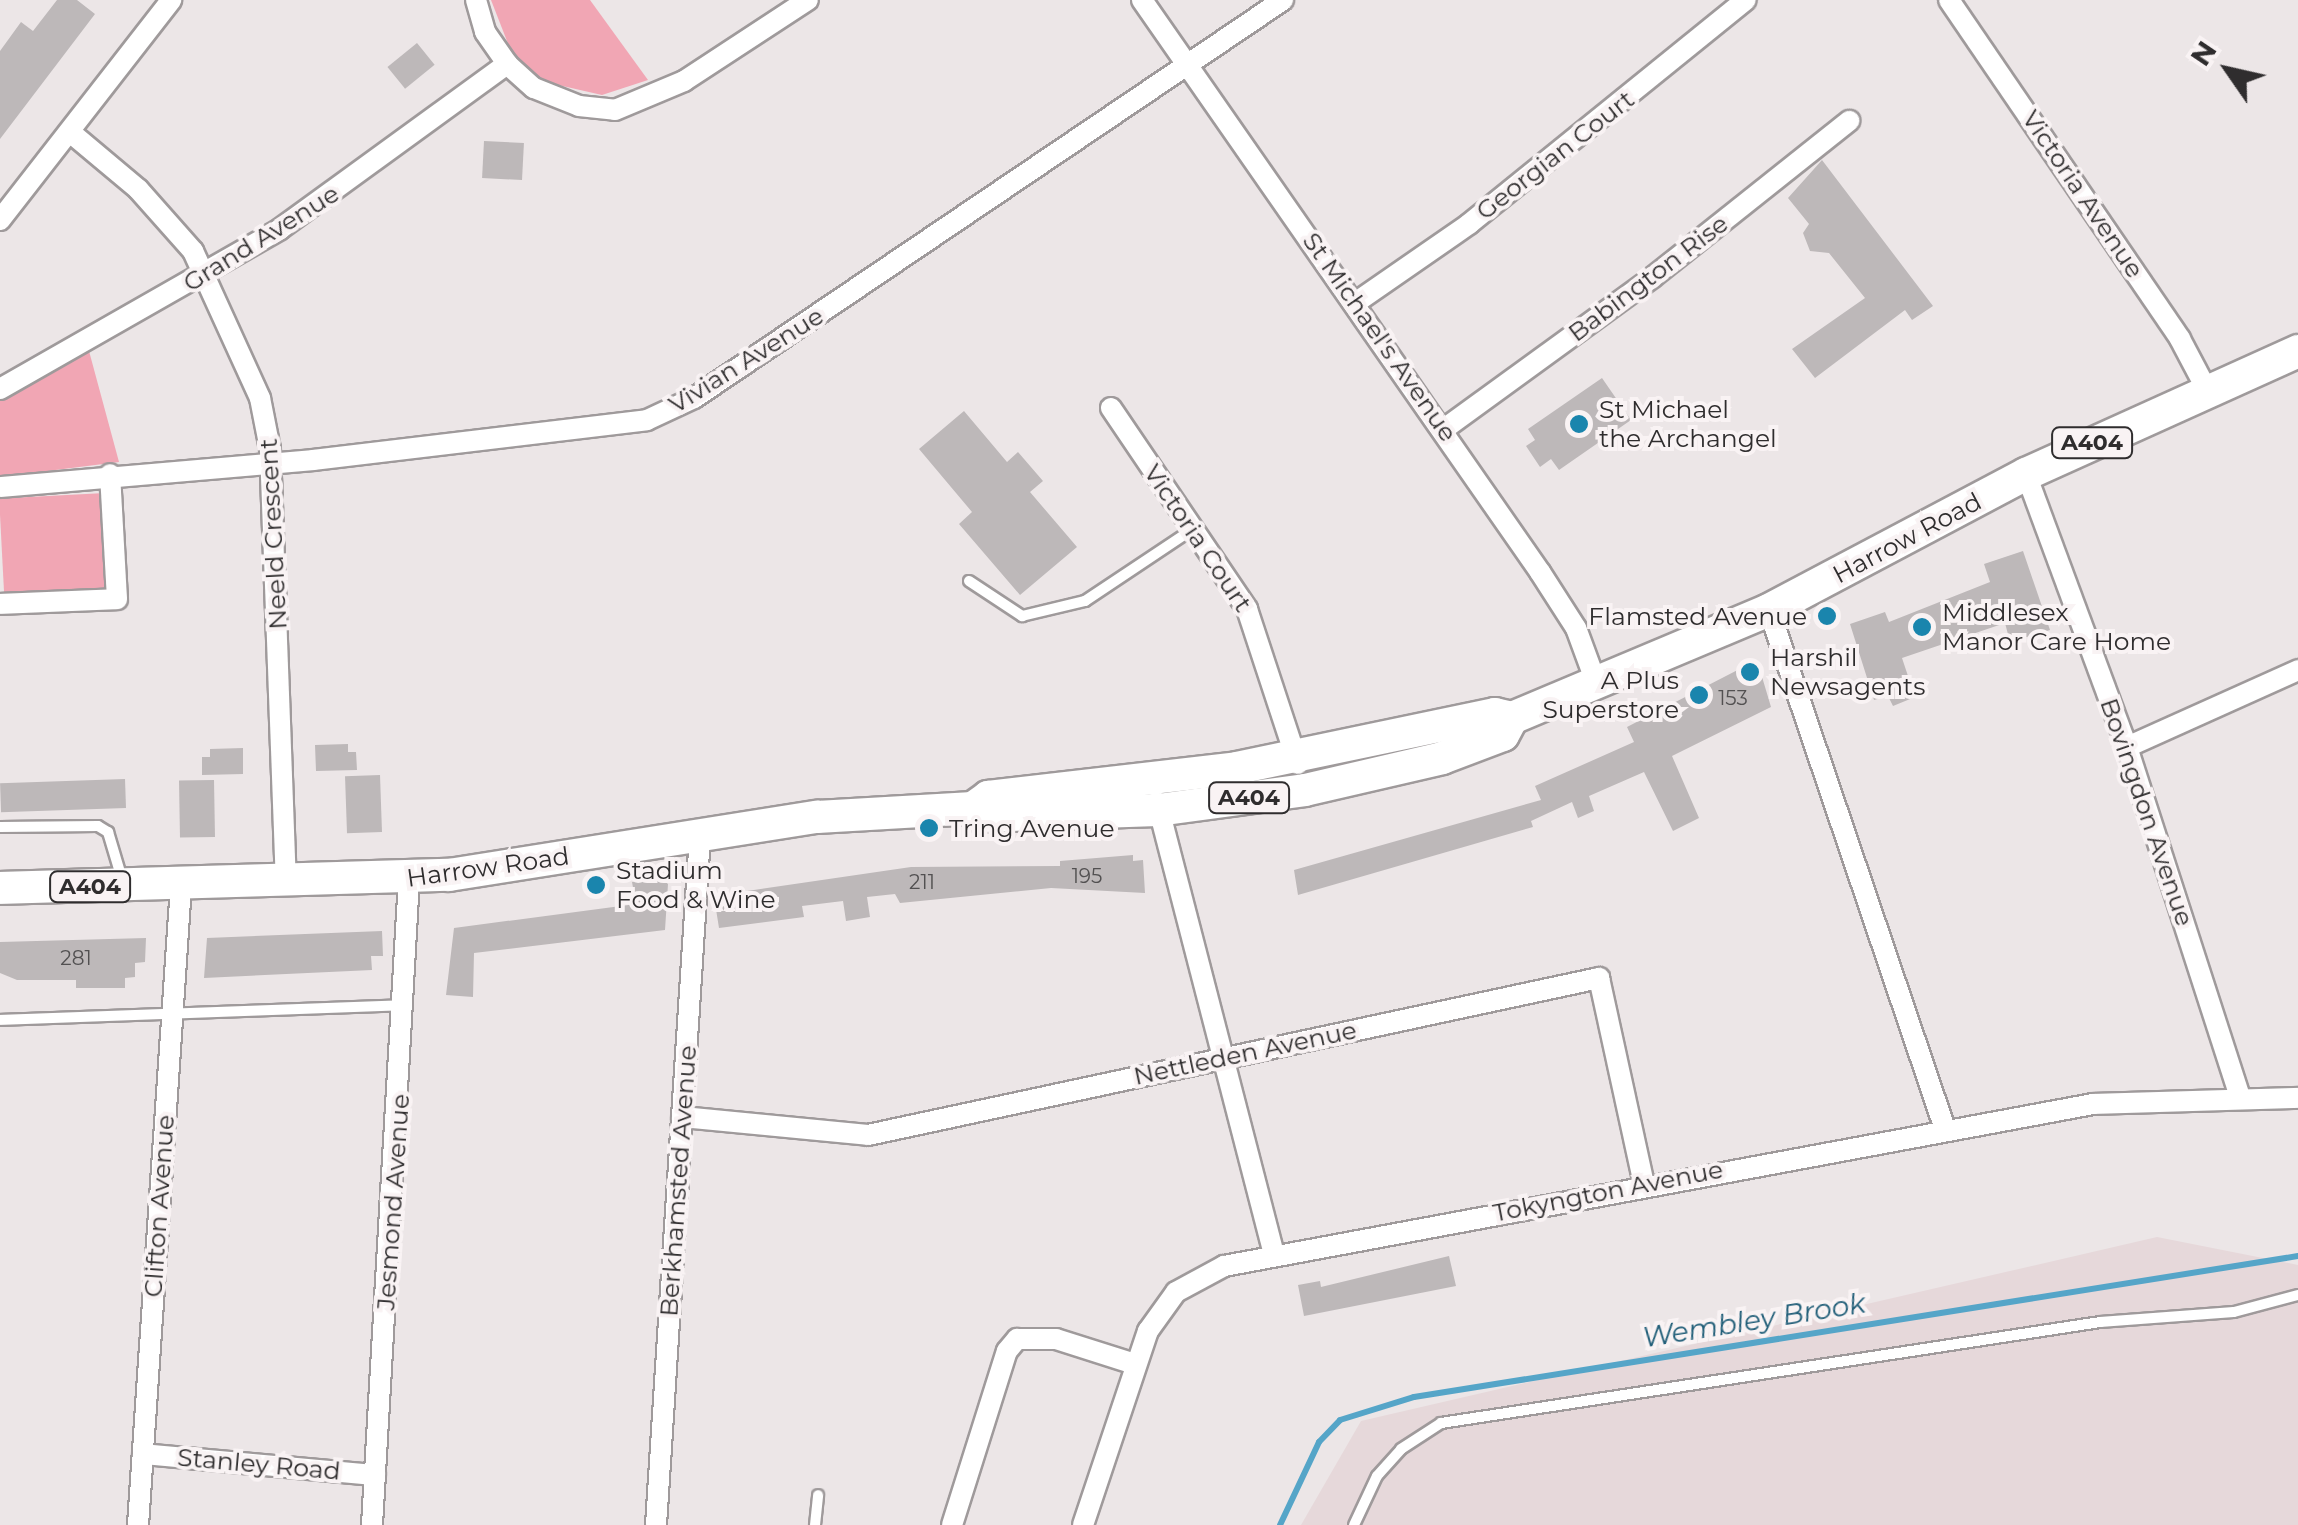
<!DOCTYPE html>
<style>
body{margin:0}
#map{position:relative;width:2298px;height:1525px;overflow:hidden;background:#ece6e7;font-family:Montserrat,sans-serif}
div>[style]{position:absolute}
.built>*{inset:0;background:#e6d8da}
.green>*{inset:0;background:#f1a6b4;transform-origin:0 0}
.stream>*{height:6px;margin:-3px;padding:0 3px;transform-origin:3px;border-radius:3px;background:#55a5c8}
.building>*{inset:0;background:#bdb8b9;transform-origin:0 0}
.roads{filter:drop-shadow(2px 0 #9f9a9b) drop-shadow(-2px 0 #9f9a9b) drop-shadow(0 2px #9f9a9b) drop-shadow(0 -2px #9f9a9b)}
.lane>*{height:10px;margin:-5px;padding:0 5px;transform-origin:5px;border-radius:5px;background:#fff}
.street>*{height:20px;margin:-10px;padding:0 10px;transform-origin:10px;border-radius:10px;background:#fff}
.primary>*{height:32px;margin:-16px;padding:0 16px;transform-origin:16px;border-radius:16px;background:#fff}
.dots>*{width:28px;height:28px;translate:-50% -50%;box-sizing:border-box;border:5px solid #f9f3f4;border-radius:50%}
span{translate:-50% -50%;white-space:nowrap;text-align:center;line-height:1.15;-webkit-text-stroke:8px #f9f3f4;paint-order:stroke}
.number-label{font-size:20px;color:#525051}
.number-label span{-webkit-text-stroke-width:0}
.shield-label span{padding:2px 8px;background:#f9f3f4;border:2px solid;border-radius:8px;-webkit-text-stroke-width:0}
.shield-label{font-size:22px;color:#2f2d2e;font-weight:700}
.street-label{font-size:25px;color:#2f2d2e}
.poi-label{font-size:25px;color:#2f2d2e}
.left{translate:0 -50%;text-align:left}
.right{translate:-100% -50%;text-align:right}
.water-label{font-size:28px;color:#225f79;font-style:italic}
.north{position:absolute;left:2178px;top:20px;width:100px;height:100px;-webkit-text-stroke:8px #f9f3f4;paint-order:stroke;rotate:304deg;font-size:28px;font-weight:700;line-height:40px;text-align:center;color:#2f2d2e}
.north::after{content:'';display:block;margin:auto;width:35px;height:45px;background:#2f2d2e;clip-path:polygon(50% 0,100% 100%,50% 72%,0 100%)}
</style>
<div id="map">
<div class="built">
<i style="clip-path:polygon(2157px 1237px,2298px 1265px,2298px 1525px,1301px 1525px,1361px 1421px)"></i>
</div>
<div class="green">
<i style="clip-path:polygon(491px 0,590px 0,648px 80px,602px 95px,545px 82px,512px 54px)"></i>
<i style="clip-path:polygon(89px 351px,119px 462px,0 477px,0 400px)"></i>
<i style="left:105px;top:493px;width:100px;height:106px;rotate:87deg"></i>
</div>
<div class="stream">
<i style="left:1280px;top:1525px;width:92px;rotate:-64.8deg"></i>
<i style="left:1319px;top:1442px;width:30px;rotate:-46deg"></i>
<i style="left:1340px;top:1420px;width:77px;rotate:-17.3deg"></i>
<i style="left:1414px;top:1397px;width:895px;rotate:-9.06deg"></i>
</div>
<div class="building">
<i style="clip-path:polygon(57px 0,77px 0,95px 14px,0 139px,0 51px,21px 22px,33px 31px)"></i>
<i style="left:417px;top:43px;width:28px;height:38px;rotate:51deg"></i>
<i style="left:484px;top:141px;width:40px;height:37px;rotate:3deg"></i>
<i style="clip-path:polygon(1822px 160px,1933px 306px,1912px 320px,1905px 310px,1815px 378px,1792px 349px,1865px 298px,1829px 253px,1810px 251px,1803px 233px,1809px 224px,1788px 198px)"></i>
<i style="clip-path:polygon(1602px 378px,1631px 420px,1559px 470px,1551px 459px,1540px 467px,1526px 446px,1535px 440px,1528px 429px)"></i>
<i style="clip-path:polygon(964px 411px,1007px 462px,1018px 452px,1043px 481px,1030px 492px,1077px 547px,1020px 595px,959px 524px,972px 512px,919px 449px)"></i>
<i style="clip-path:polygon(2023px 551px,2050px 630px,2010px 642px,2005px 623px,1902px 658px,1915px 697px,1893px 706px,1888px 696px,1874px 700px,1850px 624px,1885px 612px,1889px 622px,1990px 582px,1984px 564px)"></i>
<i style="clip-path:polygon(1757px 660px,1771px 707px,1672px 756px,1699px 818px,1673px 831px,1644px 772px,1589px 796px,1594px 811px,1578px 818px,1572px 802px,1531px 821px,1533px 827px,1298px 895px,1294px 870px,1541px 800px,1535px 786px,1634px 742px,1627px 727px)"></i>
<i style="clip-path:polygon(348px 744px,348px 752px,356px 752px,357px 770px,316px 771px,315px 745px)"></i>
<i style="clip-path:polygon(243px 748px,243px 774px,202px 775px,202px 757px,210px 757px,210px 749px)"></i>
<i style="left:380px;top:775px;width:57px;height:35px;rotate:88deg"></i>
<i style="left:125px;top:779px;width:29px;height:125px;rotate:88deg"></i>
<i style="left:214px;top:780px;width:57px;height:35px;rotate:89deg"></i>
<i style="clip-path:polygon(1133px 855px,1133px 861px,1143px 860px,1145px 893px,1051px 888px,900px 903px,895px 894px,867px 897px,870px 917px,846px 921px,843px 901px,802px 906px,804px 917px,719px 928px,715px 903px,728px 901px,727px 894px,911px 867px,1060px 866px,1060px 861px)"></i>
<i style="clip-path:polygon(661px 878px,668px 884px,665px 930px,474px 953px,473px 997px,446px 995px,454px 928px,636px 904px,632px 882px)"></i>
<i style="clip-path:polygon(382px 931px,383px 956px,371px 956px,372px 970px,204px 978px,207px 938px)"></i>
<i style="clip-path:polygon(146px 938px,145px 962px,135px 963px,135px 977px,125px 978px,125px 988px,76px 988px,76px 980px,17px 980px,0 973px,0 942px)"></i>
<i style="clip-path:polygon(1449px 1256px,1456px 1286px,1304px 1316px,1298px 1285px,1320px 1281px,1321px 1287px)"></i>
</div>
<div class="roads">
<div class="lane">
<i style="left:969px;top:581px;width:64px;rotate:33.4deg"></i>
<i style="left:1022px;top:616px;width:65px;rotate:-13.4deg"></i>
<i style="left:1085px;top:601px;width:130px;rotate:-33.7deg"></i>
<i style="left:0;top:827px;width:98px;rotate:-0.6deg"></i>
<i style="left:98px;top:826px;width:12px;rotate:31deg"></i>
<i style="left:108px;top:832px;width:49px;rotate:73.4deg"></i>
<i style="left:0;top:1020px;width:404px;rotate:-2.1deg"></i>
<i style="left:815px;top:1525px;width:30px;rotate:-84deg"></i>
<i style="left:1354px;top:1525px;width:54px;rotate:-64.9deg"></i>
<i style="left:1377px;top:1476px;width:36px;rotate:-48deg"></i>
<i style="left:1401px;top:1449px;width:48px;rotate:-33deg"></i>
<i style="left:1441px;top:1423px;width:667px;rotate:-8.71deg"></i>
<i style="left:2100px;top:1322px;width:134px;rotate:-4.3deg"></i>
<i style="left:2234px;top:1312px;width:66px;rotate:-14.9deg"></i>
</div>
<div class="street">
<i style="left:476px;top:0;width:33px;rotate:74deg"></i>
<i style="left:485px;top:32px;width:39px;rotate:55deg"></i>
<i style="left:507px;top:64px;width:36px;rotate:42deg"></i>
<i style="left:534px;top:88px;width:48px;rotate:21.8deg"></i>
<i style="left:579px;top:106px;width:36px;rotate:6deg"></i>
<i style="left:615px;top:110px;width:75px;rotate:-22.8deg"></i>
<i style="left:684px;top:81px;width:148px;rotate:-33.2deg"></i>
<i style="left:1142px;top:0;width:697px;rotate:55.17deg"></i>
<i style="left:1540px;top:572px;width:67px;rotate:57.3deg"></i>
<i style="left:1576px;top:628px;width:61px;rotate:69.8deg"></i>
<i style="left:1949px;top:0;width:410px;rotate:55.7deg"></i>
<i style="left:2180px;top:339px;width:60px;rotate:62.2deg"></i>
<i style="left:70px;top:132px;width:89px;rotate:40deg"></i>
<i style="left:138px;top:189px;width:83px;rotate:48.4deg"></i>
<i style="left:193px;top:251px;width:162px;rotate:65.5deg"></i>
<i style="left:260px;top:398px;width:52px;rotate:78.9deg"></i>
<i style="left:270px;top:449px;width:435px;rotate:87.9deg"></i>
<i style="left:0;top:220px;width:279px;rotate:-52.1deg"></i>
<i style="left:1358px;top:301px;width:135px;rotate:-34.7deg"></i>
<i style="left:1469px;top:224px;width:356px;rotate:-39deg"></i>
<i style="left:0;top:389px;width:322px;rotate:-29.7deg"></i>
<i style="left:280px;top:229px;width:281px;rotate:-36deg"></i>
<i style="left:1111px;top:408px;width:243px;rotate:55.9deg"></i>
<i style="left:1247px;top:609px;width:163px;rotate:71.8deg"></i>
<i style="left:1444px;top:429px;width:258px;rotate:-36deg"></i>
<i style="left:1653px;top:277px;width:251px;rotate:-38.5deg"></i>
<i style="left:2026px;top:474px;width:291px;rotate:69.7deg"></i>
<i style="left:2127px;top:747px;width:368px;rotate:72.1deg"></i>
<i style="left:0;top:487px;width:314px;rotate:-4.9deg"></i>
<i style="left:313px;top:460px;width:336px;rotate:-6.8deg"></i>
<i style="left:647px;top:420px;width:52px;rotate:-25.1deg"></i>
<i style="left:694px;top:398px;width:711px;rotate:-34.05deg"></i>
<i style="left:0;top:604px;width:117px;rotate:-2.4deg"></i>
<i style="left:117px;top:599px;width:125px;rotate:-93.2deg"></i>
<i style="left:1769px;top:610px;width:548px;rotate:71.27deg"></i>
<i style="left:2127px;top:747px;width:188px;rotate:-24.2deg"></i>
<i style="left:1157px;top:802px;width:467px;rotate:75.5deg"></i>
<i style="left:682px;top:1117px;width:187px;rotate:5.5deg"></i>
<i style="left:868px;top:1135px;width:748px;rotate:-12.12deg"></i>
<i style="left:1599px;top:978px;width:211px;rotate:77.7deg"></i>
<i style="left:143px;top:1454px;width:233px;rotate:5.2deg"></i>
<i style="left:138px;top:1525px;width:640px;rotate:-86.15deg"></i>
<i style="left:372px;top:1525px;width:647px;rotate:-86.72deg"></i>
<i style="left:656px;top:1525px;width:690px;rotate:-86.35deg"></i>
<i style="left:952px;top:1525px;width:182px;rotate:-72.5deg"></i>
<i style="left:1007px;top:1351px;width:16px;rotate:-50deg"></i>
<i style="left:1017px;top:1339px;width:39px"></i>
<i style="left:1056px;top:1339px;width:83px;rotate:17.6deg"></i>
<i style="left:1083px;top:1525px;width:205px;rotate:-71.5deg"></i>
<i style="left:1148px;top:1331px;width:48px;rotate:-54.3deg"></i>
<i style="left:1176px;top:1292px;width:55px;rotate:-28.4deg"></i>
<i style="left:1224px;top:1266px;width:884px;rotate:-10.56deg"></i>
<i style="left:2093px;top:1104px;width:205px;rotate:-1.7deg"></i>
</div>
<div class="primary">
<i style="left:980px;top:816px;width:178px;rotate:-1.9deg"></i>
<i style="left:1158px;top:810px;width:148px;rotate:-7.7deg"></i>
<i style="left:1305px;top:790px;width:141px;rotate:-13.1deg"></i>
<i style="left:1442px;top:758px;width:65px;rotate:-20.7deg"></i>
<i style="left:1503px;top:735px;width:19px;rotate:-62deg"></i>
<i style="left:0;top:888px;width:449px;rotate:-1.7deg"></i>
<i style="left:449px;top:875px;width:373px;rotate:-9deg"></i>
<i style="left:817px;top:817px;width:156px;rotate:-3.3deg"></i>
<i style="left:973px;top:808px;width:19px;rotate:-36deg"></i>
<i style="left:988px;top:797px;width:251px;rotate:-6.6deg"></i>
<i style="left:1237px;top:768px;width:264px;rotate:-11.8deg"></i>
<i style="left:1495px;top:714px;width:17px;rotate:13deg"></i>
<i style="left:1512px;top:718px;width:279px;rotate:-22.8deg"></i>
<i style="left:1769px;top:610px;width:291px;rotate:-27.9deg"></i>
<i style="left:2026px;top:474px;width:299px;rotate:-24.3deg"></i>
</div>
</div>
<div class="dots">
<i style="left:1579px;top:424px;background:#1a85ad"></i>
<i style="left:1827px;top:616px;background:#1a85ad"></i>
<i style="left:1922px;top:627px;background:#1a85ad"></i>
<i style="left:1750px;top:672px;background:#1a85ad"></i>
<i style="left:1699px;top:695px;background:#1a85ad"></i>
<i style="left:929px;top:828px;background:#1a85ad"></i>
<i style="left:596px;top:885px;background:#1a85ad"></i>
</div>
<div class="number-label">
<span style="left:1733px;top:698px">153</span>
<span style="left:1087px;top:876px">195</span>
<span style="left:922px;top:882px">211</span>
<span style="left:76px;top:958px">281</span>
</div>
<div class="shield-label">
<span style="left:2092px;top:443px">A404</span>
<span style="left:1249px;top:798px">A404</span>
<span style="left:90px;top:887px">A404</span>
</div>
<div class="street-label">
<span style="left:1555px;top:155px;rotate:-38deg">Georgian Court</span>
<span style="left:2083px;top:194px;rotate:56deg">Victoria Avenue</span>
<span style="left:261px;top:238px;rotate:-32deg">Grand Avenue</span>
<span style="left:1648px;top:278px;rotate:-37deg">Babington Rise</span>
<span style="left:1380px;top:337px;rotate:55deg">St Michael's Avenue</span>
<span style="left:746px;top:360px;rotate:-32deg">Vivian Avenue</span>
<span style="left:273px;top:534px;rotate:-93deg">Neeld Crescent</span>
<span style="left:1198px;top:538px;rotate:56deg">Victoria Court</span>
<span style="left:1907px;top:538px;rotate:-28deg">Harrow Road</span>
<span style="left:2147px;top:812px;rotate:71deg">Bovingdon Avenue</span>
<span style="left:488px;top:867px;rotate:-8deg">Harrow Road</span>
<span style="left:1245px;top:1053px;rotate:-12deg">Nettleden Avenue</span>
<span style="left:678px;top:1181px;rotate:-86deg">Berkhamsted Avenue</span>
<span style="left:1608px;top:1191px;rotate:-11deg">Tokyngton Avenue</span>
<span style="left:393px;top:1202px;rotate:-86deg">Jesmond Avenue</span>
<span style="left:159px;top:1206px;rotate:-86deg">Clifton Avenue</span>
<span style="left:259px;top:1464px;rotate:5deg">Stanley Road</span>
</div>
<div class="poi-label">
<span class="left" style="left:1599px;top:424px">St Michael<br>the Archangel</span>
<span class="left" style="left:1942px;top:627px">Middlesex<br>Manor Care Home</span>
<span class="right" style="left:1807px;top:616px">Flamsted Avenue</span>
<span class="left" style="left:1770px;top:672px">Harshil<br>Newsagents</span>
<span class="right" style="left:1679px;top:695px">A Plus<br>Superstore</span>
<span class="left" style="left:949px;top:828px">Tring Avenue</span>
<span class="left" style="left:616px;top:885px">Stadium<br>Food &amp; Wine</span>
</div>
<div class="water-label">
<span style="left:1754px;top:1320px;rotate:-9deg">Wembley Brook</span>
</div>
<div class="north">N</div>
</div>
